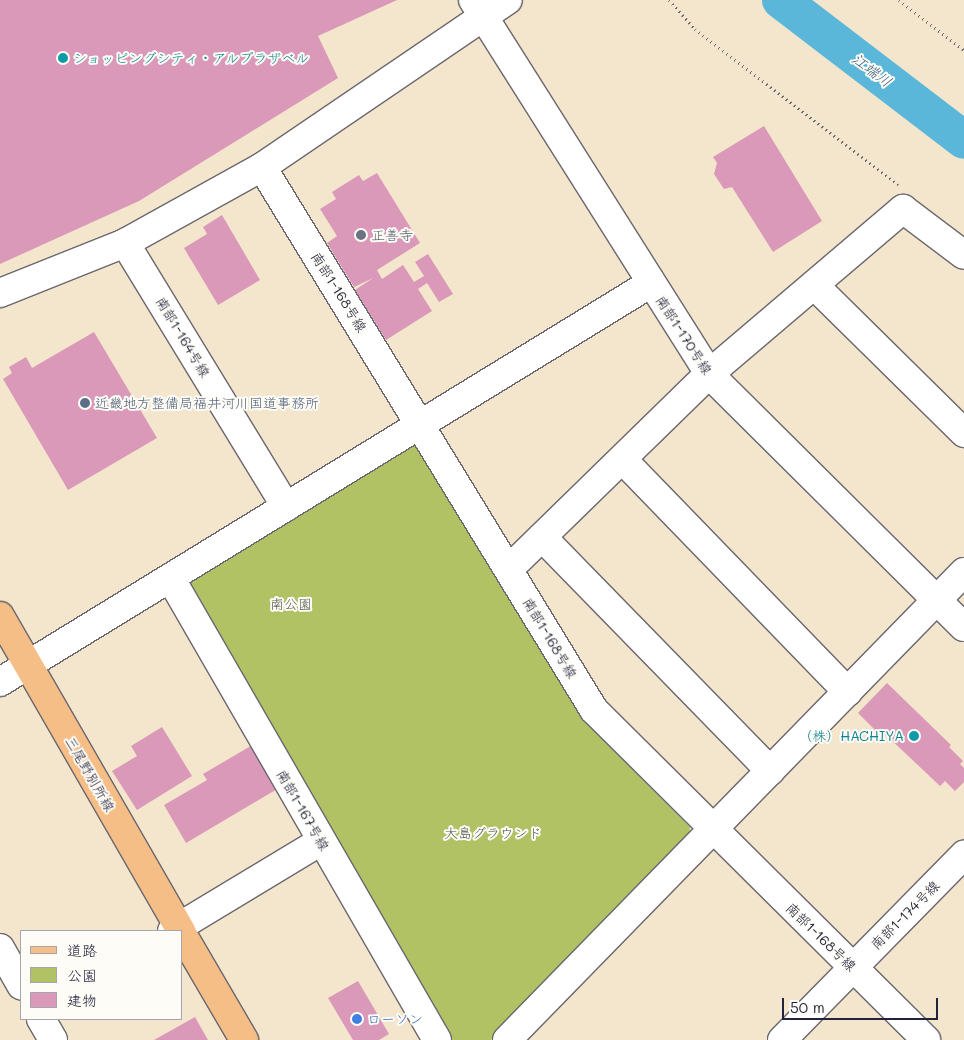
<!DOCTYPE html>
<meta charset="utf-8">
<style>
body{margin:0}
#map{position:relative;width:964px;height:1040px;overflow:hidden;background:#f3e6cc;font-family:Mali,"Klee One",sans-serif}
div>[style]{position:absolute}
.green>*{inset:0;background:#b1c265}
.river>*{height:38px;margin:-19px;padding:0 19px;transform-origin:19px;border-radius:19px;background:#5bb7d9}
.building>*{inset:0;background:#db99b9}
.path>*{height:3px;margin-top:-1.5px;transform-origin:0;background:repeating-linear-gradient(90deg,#6b676e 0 1px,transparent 0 5px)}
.roads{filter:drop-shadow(1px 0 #6b676e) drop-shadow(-1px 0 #6b676e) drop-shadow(0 1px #6b676e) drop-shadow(0 -1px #6b676e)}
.minor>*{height:28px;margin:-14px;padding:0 14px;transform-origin:14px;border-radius:14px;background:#fff}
.major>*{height:28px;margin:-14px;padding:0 14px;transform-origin:14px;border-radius:14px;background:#f6be87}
.dots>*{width:14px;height:14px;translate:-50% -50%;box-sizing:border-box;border:2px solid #fdfcf7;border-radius:50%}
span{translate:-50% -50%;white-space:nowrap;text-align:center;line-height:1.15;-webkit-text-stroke:4px #fdfcf7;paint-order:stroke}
.culture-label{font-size:14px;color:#0d838f}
.left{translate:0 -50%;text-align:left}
.right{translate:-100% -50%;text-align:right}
.worship-label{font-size:14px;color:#5b616d}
.street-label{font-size:14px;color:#22223b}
.service-label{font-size:14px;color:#4e5e75}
.park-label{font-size:14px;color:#545a4a}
.shop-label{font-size:14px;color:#366cbe}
.water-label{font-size:15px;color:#395e7a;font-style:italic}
.legend{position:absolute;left:20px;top:930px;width:162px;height:90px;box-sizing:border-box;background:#fdfcf7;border:1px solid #a5a5ac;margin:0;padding:6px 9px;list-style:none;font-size:15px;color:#22223b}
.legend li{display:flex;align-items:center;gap:10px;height:25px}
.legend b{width:25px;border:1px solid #a5a5ac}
.scale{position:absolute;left:782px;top:998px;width:156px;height:22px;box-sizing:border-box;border:2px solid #22223b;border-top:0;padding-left:6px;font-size:15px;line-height:18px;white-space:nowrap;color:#22223b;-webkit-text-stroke:4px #fdfcf7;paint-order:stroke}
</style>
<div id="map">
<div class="green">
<i style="clip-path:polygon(410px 442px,418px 444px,585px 722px,690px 827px,689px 837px,491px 1040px,447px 1040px,187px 586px,189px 577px)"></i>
</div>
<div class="river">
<i style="left:781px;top:0;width:230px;rotate:37.4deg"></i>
</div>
<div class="building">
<i style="clip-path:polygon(0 0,397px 0,318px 36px,338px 78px,139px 201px,0 264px)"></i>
<i style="clip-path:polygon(764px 126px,822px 221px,773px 252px,732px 187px,724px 189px,714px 174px,717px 163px,713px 157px)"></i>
<i style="clip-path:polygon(377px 173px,420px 243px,377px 270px,382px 279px,403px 265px,414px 282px,424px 276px,415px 262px,428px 254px,453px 294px,439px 302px,427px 283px,418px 289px,432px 311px,386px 340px,355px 290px,373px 278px,354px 287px,327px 243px,337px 236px,320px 209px,336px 199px,332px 192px,359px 175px,363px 181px)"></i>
<i style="clip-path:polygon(222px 215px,260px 280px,218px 305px,184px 248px,207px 234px,203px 227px)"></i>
<i style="clip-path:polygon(94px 332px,157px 438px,68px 490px,3px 379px,12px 373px,9px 367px,26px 357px,32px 368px)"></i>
<i style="clip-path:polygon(887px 683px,951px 745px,949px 747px,963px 761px,960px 764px,964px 768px,964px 782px,955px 791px,945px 781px,940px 786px,886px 735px,882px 737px,858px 713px)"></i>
<i style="clip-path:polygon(162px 727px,192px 776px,137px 810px,112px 771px,137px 756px,131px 746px)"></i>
<i style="clip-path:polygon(254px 744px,279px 788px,186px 843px,164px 805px,207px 780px,203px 774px)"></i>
<i style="clip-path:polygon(358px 981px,389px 1034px,379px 1040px,353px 1040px,328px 998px)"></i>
<i style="clip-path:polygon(195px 1017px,208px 1040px,154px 1040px)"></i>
</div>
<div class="path">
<i style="left:669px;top:0;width:39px;rotate:48deg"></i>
<i style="left:695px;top:29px;width:256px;rotate:37.5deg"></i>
<i style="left:899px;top:0;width:82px;rotate:37.6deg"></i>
</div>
<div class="roads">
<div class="minor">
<i style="left:473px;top:0;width:442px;rotate:57.7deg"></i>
<i style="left:709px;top:374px;width:359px;rotate:44.8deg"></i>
<i style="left:262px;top:167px;width:636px;rotate:58.56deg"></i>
<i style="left:594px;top:710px;width:468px;rotate:44.8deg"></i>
<i style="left:125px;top:243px;width:309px;rotate:58.6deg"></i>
<i style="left:814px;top:285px;width:211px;rotate:44.6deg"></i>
<i style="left:0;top:293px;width:135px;rotate:-21.8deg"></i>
<i style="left:125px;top:243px;width:157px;rotate:-29deg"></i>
<i style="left:262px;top:167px;width:297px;rotate:-34.2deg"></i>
<i style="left:623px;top:460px;width:323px;rotate:45.9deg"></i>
<i style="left:542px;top:537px;width:327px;rotate:45.7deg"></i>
<i style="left:509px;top:569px;width:279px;rotate:-44.3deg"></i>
<i style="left:709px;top:374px;width:255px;rotate:-40.4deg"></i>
<i style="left:903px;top:209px;width:76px;rotate:37deg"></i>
<i style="left:171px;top:579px;width:532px;rotate:60.01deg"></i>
<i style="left:0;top:682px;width:764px;rotate:-31.5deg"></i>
<i style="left:172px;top:931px;width:174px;rotate:-31.1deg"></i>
<i style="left:0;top:948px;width:43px;rotate:60.4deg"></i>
<i style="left:41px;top:1019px;width:24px;rotate:60deg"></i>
<i style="left:507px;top:1040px;width:654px;rotate:-45.68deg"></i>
<i style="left:782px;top:1040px;width:260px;rotate:-45.5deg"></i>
</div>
<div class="major">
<i style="left:0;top:616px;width:363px;rotate:60.1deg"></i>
<i style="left:181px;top:932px;width:125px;rotate:59.7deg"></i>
</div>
</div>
<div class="dots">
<i style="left:63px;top:58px;background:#0f9aa8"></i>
<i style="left:361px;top:235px;background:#6b7280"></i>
<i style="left:85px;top:403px;background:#5c6f8a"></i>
<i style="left:914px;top:736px;background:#0f9aa8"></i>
<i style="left:357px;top:1019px;background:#3f7fe0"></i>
</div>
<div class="culture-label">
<span class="left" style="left:73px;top:58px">ショッピングシティ・アルプラザベル</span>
<span class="right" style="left:904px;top:736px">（株）HACHIYA</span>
</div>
<div class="worship-label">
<span class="left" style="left:371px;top:235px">正善寺</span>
</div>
<div class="street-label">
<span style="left:339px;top:292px;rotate:58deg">南部1-168号線</span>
<span style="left:684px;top:335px;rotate:57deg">南部1-170号線</span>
<span style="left:183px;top:337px;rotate:59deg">南部1-164号線</span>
<span style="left:550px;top:638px;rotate:59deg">南部1-168号線</span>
<span style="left:90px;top:774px;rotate:60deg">三尾野別所線</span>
<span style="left:303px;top:810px;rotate:60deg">南部1-167号線</span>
<span style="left:905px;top:915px;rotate:-45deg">南部1-174号線</span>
<span style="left:821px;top:937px;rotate:44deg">南部1-168号線</span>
</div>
<div class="service-label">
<span class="left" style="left:95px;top:403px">近畿地方整備局福井河川国道事務所</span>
</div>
<div class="park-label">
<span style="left:291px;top:604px">南公園</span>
<span style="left:493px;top:833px">大島グラウンド</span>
</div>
<div class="shop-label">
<span class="left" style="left:367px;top:1019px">ローソン</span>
</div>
<div class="water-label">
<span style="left:872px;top:70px;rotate:37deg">江端川</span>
</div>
<ul class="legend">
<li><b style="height:6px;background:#f6be87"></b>道路</li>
<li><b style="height:14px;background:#b1c265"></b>公園</li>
<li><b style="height:14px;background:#db99b9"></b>建物</li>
</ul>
<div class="scale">50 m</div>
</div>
